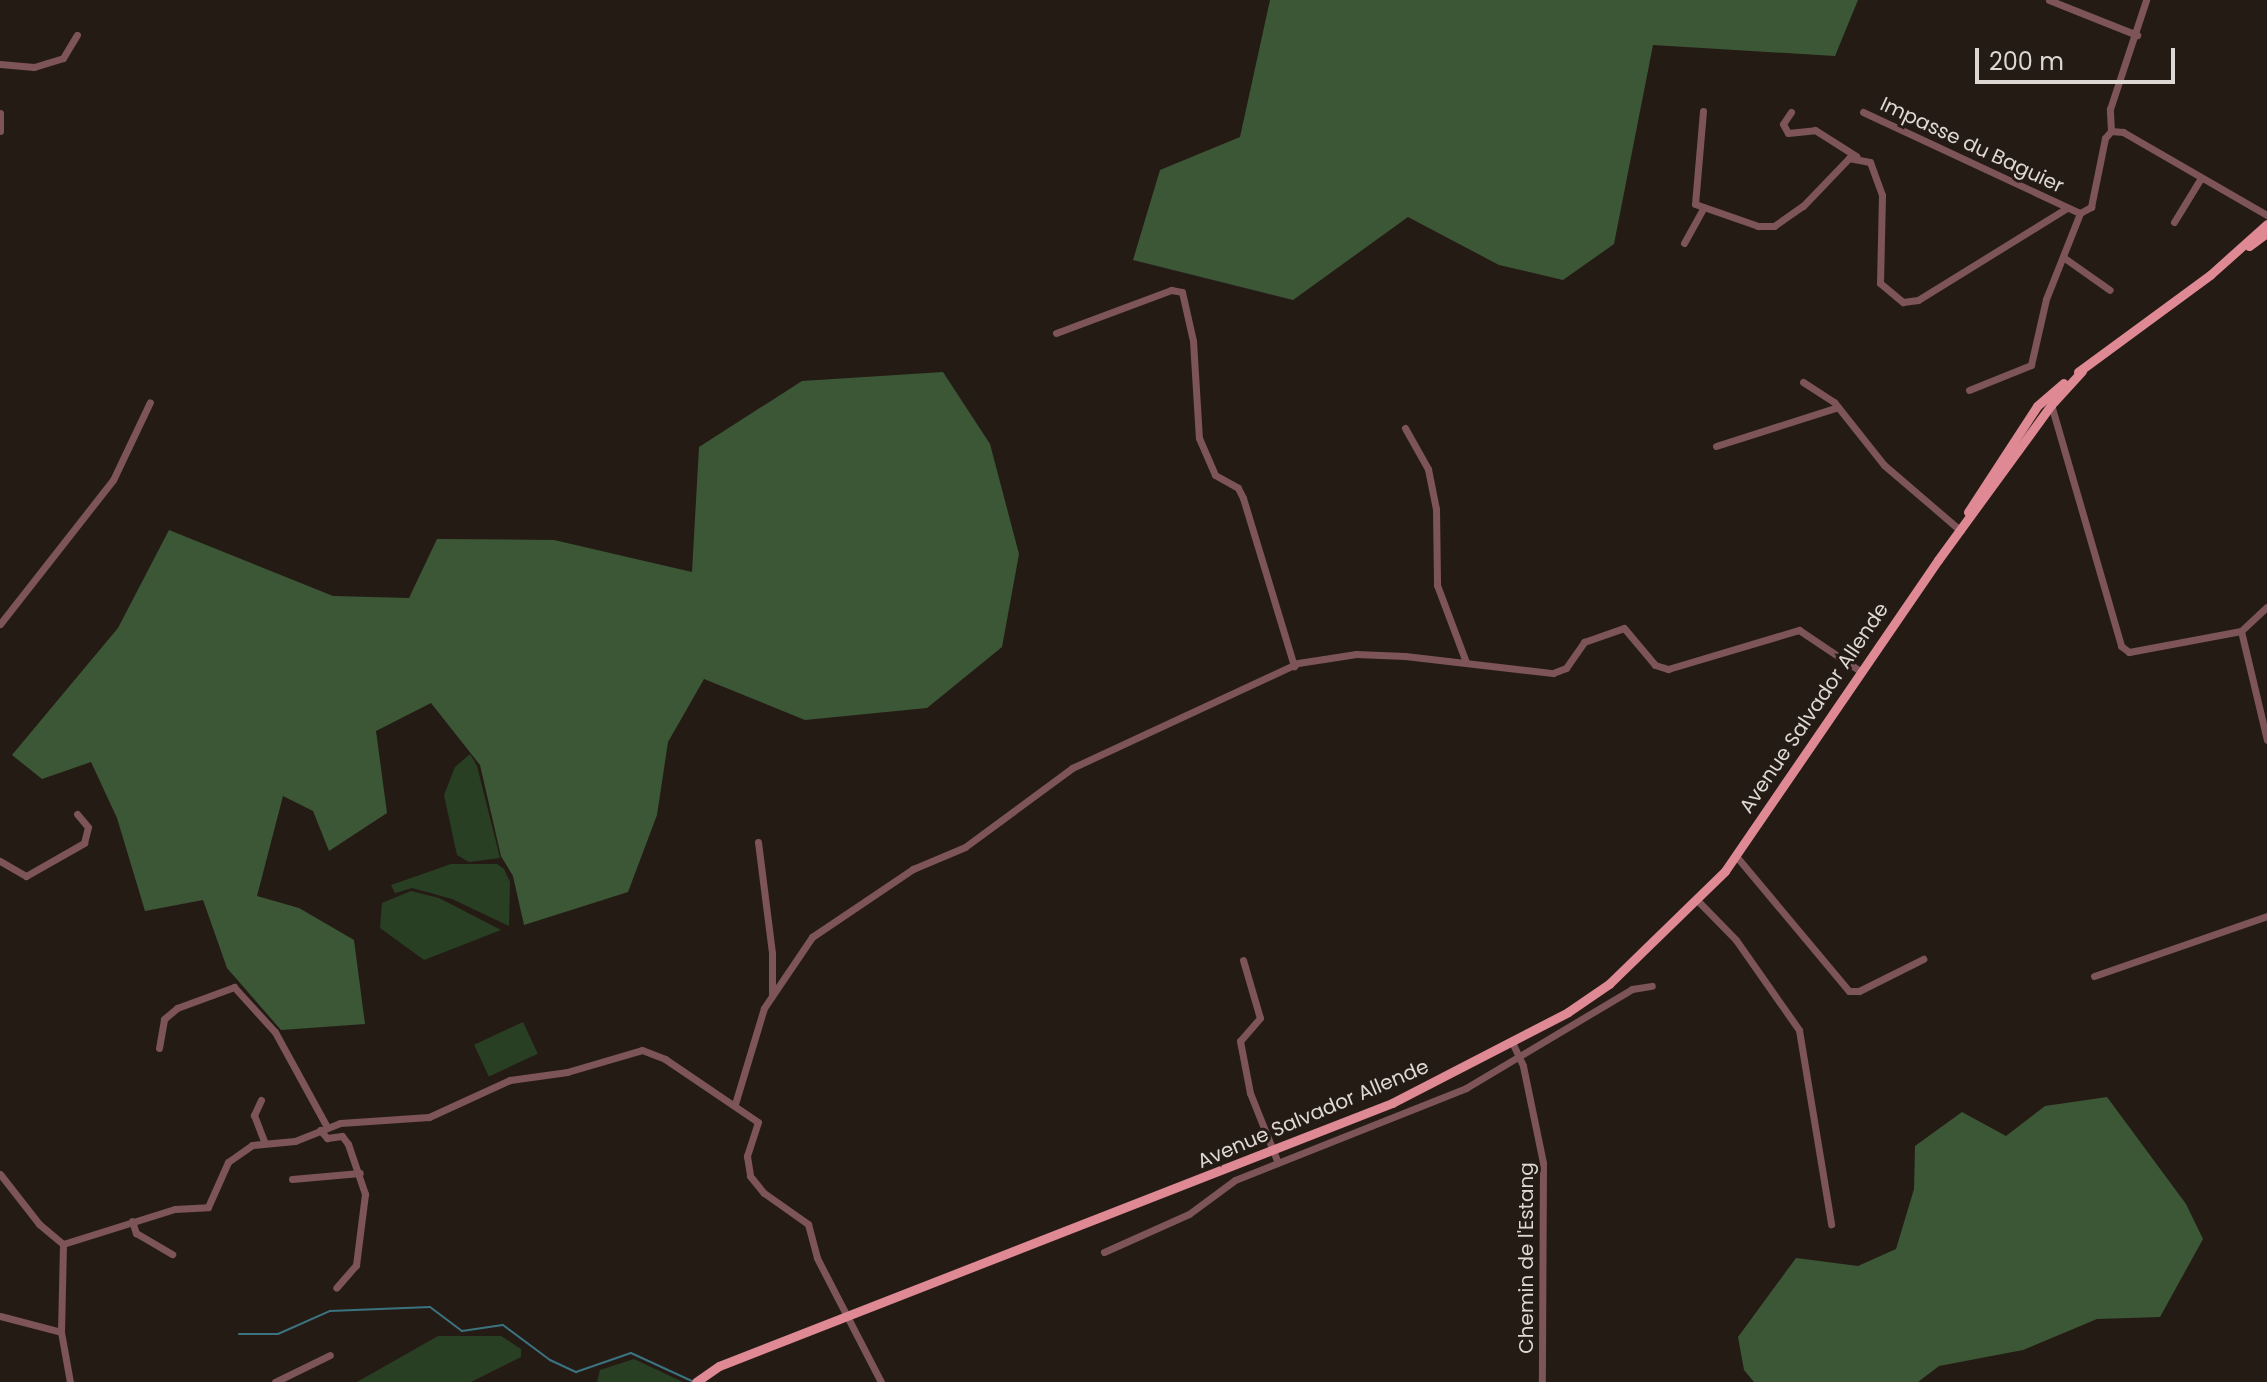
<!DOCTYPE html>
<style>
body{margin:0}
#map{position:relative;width:2267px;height:1382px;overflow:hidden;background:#251b15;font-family:Poppins,sans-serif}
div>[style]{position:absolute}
.green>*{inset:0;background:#293f23;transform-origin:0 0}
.forest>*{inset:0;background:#3c5736}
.stream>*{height:2px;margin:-1px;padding:0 1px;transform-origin:1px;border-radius:1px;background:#3b7380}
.minor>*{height:7px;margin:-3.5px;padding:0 3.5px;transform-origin:3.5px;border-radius:3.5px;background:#7d5458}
.major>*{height:9px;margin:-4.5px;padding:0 4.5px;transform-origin:4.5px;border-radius:4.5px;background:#de8993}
span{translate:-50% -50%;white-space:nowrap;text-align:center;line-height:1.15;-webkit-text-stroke:6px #251b15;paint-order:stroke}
.street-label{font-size:20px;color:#ded8d4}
.scale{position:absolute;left:1975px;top:48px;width:200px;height:36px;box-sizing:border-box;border:4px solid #ded8d4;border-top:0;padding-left:10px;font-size:24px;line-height:28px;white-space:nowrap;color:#ded8d4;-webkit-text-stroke:6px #251b15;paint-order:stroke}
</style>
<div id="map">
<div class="green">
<i style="clip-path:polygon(470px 754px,477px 766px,500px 858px,469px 862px,457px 855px,444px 795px,455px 767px)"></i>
<i style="clip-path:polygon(451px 864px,497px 864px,504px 869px,510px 882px,509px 926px,452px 899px,412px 888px,395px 893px,391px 885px)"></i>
<i style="clip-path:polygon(411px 891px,439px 898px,501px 930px,424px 960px,380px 928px,382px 903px)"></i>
<i style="left:523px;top:1022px;width:35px;height:54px;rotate:65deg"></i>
<i style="clip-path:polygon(438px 1336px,501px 1336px,521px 1349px,521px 1357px,471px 1382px,357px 1382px)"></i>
<i style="clip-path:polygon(634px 1359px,683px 1382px,597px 1382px,600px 1370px)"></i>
</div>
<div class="forest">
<i style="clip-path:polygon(1270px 0,1858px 0,1835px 56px,1653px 45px,1614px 244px,1563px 280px,1499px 265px,1408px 217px,1293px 300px,1133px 260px,1160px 170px,1240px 137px)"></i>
<i style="clip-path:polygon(943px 372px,990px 444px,1019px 554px,1002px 647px,927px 708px,805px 720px,704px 679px,668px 742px,657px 815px,628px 892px,524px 925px,513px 876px,501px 856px,480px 765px,431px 703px,376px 731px,387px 813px,329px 851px,313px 811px,283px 796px,257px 896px,299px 908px,354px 940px,365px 1024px,281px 1030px,227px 968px,203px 900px,145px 911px,117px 818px,91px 762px,42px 779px,12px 755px,118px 628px,169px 530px,333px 596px,409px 598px,437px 539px,554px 540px,692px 572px,699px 447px,802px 381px)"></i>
<i style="clip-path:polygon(2107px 1097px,2186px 1204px,2203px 1239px,2160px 1317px,2097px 1319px,2023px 1350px,1939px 1366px,1918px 1382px,1754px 1382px,1744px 1370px,1738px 1337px,1796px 1258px,1858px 1266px,1896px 1249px,1914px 1189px,1915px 1146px,1962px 1112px,2006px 1136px,2045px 1106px)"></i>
</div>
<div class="stream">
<i style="left:239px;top:1334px;width:39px"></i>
<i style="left:278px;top:1334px;width:57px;rotate:-23.9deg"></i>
<i style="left:330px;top:1311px;width:100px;rotate:-2.3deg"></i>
<i style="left:430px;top:1307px;width:40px;rotate:37deg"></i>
<i style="left:462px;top:1331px;width:41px;rotate:-8.3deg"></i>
<i style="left:503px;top:1325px;width:59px;rotate:36.7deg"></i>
<i style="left:550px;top:1360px;width:29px;rotate:25deg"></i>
<i style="left:576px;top:1372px;width:58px;rotate:-19.1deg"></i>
<i style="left:631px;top:1353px;width:67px;rotate:24.7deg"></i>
</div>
<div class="minor">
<i style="left:2049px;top:0;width:95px;rotate:21.7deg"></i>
<i style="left:0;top:64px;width:34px;rotate:5deg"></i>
<i style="left:34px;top:67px;width:30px;rotate:-17deg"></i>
<i style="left:63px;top:58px;width:27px;rotate:-59deg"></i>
<i style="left:1703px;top:111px;width:93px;rotate:94.9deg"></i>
<i style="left:1695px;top:204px;width:67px;rotate:19.2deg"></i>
<i style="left:1758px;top:226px;width:16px"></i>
<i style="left:1774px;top:226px;width:35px;rotate:-35deg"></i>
<i style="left:1803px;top:206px;width:66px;rotate:-46.2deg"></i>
<i style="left:1849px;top:158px;width:21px;rotate:11deg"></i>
<i style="left:1870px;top:162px;width:35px;rotate:70deg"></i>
<i style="left:1882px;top:195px;width:88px;rotate:91.3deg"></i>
<i style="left:1880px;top:283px;width:30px;rotate:40deg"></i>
<i style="left:1903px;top:302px;width:15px;rotate:-8deg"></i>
<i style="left:1918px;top:300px;width:175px;rotate:-31.7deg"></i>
<i style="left:1791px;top:112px;width:14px;rotate:124deg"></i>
<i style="left:1783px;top:124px;width:10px;rotate:61deg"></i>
<i style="left:1788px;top:133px;width:27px;rotate:-6deg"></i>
<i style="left:1815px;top:130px;width:49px;rotate:32.4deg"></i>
<i style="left:1863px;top:112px;width:239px;rotate:25deg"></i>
<i style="left:0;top:113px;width:18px;rotate:90deg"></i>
<i style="left:2111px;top:131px;width:12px;rotate:5deg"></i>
<i style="left:2123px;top:132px;width:166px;rotate:30deg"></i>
<i style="left:2174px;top:222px;width:52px;rotate:-58.5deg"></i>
<i style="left:1684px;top:243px;width:39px;rotate:-61deg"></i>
<i style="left:2063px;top:257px;width:57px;rotate:35.1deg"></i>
<i style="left:1056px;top:333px;width:123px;rotate:-20.5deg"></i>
<i style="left:1171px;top:290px;width:11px;rotate:10deg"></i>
<i style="left:1182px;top:292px;width:50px;rotate:77.3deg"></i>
<i style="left:1193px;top:341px;width:97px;rotate:86.5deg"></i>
<i style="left:1199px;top:438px;width:40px;rotate:66.6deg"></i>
<i style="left:1215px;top:475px;width:26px;rotate:29deg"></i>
<i style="left:1238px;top:488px;width:11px;rotate:63deg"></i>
<i style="left:1243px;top:498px;width:176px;rotate:73.1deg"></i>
<i style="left:1803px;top:382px;width:37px;rotate:33deg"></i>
<i style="left:1834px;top:402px;width:80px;rotate:51.6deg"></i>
<i style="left:1884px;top:465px;width:101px;rotate:40.6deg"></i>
<i style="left:1969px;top:390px;width:67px;rotate:-22deg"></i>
<i style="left:2031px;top:365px;width:68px;rotate:-77.2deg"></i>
<i style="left:2046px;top:299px;width:92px;rotate:-68.4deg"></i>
<i style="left:2080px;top:213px;width:13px;rotate:-29deg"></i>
<i style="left:2091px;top:207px;width:70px;rotate:-78.5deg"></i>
<i style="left:2105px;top:138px;width:9px;rotate:-49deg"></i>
<i style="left:2111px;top:131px;width:22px;rotate:-93deg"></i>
<i style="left:2110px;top:109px;width:115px;rotate:-71.7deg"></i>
<i style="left:2050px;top:401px;width:255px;rotate:73.8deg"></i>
<i style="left:2121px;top:646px;width:10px;rotate:37deg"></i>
<i style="left:2129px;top:652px;width:114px;rotate:-10.6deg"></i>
<i style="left:2241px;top:631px;width:112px;rotate:76.6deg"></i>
<i style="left:1405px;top:428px;width:47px;rotate:60.7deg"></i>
<i style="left:1428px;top:469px;width:41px;rotate:78.7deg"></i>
<i style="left:1436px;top:509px;width:76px;rotate:89.2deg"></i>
<i style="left:1437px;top:585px;width:82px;rotate:69.4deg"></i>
<i style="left:1716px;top:446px;width:128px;rotate:-17.7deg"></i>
<i style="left:0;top:624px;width:183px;rotate:-51.9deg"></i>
<i style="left:113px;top:480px;width:86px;rotate:-64.6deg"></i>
<i style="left:2241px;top:631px;width:35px;rotate:-43deg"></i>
<i style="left:758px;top:842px;width:112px;rotate:82.8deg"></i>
<i style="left:772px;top:953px;width:42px;rotate:90deg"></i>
<i style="left:1736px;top:856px;width:176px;rotate:50.1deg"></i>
<i style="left:1849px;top:991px;width:10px"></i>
<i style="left:1859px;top:991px;width:72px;rotate:-26.6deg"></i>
<i style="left:0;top:861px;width:30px;rotate:30deg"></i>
<i style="left:26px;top:876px;width:67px;rotate:-29.6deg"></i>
<i style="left:84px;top:843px;width:16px;rotate:-76deg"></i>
<i style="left:88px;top:827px;width:17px;rotate:-130deg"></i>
<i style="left:1698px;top:901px;width:54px;rotate:45.7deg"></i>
<i style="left:1736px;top:940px;width:110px;rotate:55deg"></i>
<i style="left:1799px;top:1030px;width:197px;rotate:80.6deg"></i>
<i style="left:1243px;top:960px;width:60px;rotate:73.7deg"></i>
<i style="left:1260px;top:1018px;width:30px;rotate:131deg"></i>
<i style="left:1240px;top:1041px;width:53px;rotate:79.1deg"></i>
<i style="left:1250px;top:1093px;width:75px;rotate:68.2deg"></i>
<i style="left:2094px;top:976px;width:183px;rotate:-19.1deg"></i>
<i style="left:1512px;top:1042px;width:26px;rotate:65deg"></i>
<i style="left:1523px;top:1066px;width:99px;rotate:78.3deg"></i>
<i style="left:1543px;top:1163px;width:219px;rotate:90.3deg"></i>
<i style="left:159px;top:1048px;width:29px;rotate:-80deg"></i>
<i style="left:164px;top:1019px;width:17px;rotate:-40deg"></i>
<i style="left:177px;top:1008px;width:61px;rotate:-20.2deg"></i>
<i style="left:234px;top:987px;width:61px;rotate:47.7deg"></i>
<i style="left:275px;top:1032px;width:108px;rotate:61.3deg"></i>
<i style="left:261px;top:1100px;width:17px;rotate:115deg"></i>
<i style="left:254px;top:1115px;width:28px;rotate:69deg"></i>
<i style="left:735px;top:1104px;width:100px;rotate:-73.2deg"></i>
<i style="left:764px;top:1008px;width:86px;rotate:-55.9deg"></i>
<i style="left:812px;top:937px;width:122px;rotate:-34deg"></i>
<i style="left:913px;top:869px;width:56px;rotate:-22.9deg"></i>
<i style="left:965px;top:847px;width:133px;rotate:-36.4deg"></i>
<i style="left:1072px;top:768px;width:249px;rotate:-24.9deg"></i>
<i style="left:1298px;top:663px;width:59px;rotate:-8.8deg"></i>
<i style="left:1356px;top:654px;width:49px;rotate:2.3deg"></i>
<i style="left:1405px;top:656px;width:149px;rotate:6.6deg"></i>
<i style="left:1553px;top:673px;width:14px;rotate:-21deg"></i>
<i style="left:1566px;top:668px;width:32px;rotate:-55deg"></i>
<i style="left:1584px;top:642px;width:42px;rotate:-19.3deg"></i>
<i style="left:1624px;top:628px;width:48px;rotate:50deg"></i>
<i style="left:1655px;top:665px;width:14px;rotate:17deg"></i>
<i style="left:1668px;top:669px;width:137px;rotate:-16.6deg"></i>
<i style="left:1799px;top:630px;width:73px;rotate:33.9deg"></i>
<i style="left:320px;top:1130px;width:11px;rotate:49deg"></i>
<i style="left:327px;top:1138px;width:15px;rotate:-8deg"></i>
<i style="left:342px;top:1136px;width:10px;rotate:53deg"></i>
<i style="left:348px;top:1144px;width:53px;rotate:71.2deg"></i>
<i style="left:365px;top:1194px;width:72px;rotate:97.2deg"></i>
<i style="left:356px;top:1265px;width:30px;rotate:131deg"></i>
<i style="left:0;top:1174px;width:63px;rotate:52deg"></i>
<i style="left:39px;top:1224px;width:31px;rotate:40deg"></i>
<i style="left:63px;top:1244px;width:117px;rotate:-17.4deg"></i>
<i style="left:175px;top:1209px;width:33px;rotate:-3deg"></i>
<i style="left:208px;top:1207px;width:49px;rotate:-66deg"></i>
<i style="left:228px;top:1162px;width:29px;rotate:-35deg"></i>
<i style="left:252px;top:1145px;width:43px;rotate:-5.3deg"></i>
<i style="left:295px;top:1141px;width:48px;rotate:-21.8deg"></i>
<i style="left:340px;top:1123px;width:89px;rotate:-3.9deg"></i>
<i style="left:429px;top:1117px;width:89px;rotate:-24.6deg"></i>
<i style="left:510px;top:1080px;width:58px;rotate:-8deg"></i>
<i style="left:567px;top:1072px;width:78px;rotate:-16.3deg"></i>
<i style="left:642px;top:1050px;width:25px;rotate:21deg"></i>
<i style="left:665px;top:1059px;width:112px;rotate:34.1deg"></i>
<i style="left:758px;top:1122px;width:36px;rotate:108deg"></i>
<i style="left:747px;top:1156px;width:20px;rotate:81deg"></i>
<i style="left:750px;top:1176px;width:22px;rotate:51deg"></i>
<i style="left:764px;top:1193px;width:54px;rotate:35.2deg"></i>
<i style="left:808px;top:1224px;width:35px;rotate:75deg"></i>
<i style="left:817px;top:1258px;width:140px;rotate:62.7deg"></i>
<i style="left:292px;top:1179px;width:68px;rotate:-5deg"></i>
<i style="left:132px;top:1221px;width:13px;rotate:72deg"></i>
<i style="left:136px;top:1233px;width:42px;rotate:30.3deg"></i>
<i style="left:63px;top:1244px;width:88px;rotate:91.3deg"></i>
<i style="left:61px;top:1332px;width:51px;rotate:79.8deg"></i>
<i style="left:1104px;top:1252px;width:93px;rotate:-24.1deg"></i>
<i style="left:1189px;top:1214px;width:57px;rotate:-36.5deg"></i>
<i style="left:1235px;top:1180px;width:249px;rotate:-21.7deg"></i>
<i style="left:1466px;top:1088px;width:193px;rotate:-30.8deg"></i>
<i style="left:1632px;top:989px;width:20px;rotate:-9deg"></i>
<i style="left:0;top:1316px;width:63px;rotate:14.7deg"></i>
<i style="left:275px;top:1382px;width:61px;rotate:-26.1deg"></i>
</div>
<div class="major">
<i style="left:2249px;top:246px;width:22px;rotate:-36deg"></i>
<i style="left:2078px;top:372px;width:164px;rotate:-36.3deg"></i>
<i style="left:2210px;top:275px;width:76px;rotate:-41.8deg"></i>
<i style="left:1968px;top:512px;width:126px;rotate:-56.9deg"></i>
<i style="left:2037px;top:406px;width:35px;rotate:-41deg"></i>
<i style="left:696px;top:1382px;width:28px;rotate:-35deg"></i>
<i style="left:719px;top:1366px;width:723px;rotate:-21.34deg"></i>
<i style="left:1392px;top:1103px;width:198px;rotate:-27.3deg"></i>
<i style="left:1568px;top:1012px;width:50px;rotate:-34.3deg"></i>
<i style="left:1609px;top:984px;width:162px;rotate:-44.2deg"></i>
<i style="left:1725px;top:871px;width:377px;rotate:-55.6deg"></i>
<i style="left:1938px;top:560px;width:192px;rotate:-53.9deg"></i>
<i style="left:2051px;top:405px;width:46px;rotate:-47.6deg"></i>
</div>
<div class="street-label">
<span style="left:1972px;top:145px;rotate:25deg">Impasse du Baguier</span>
<span style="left:1814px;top:708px;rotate:-56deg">Avenue Salvador Allende</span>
<span style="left:1313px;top:1114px;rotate:-23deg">Avenue Salvador Allende</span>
<span style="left:1526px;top:1258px;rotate:-90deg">Chemin de l'Estang</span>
</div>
<div class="scale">200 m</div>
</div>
